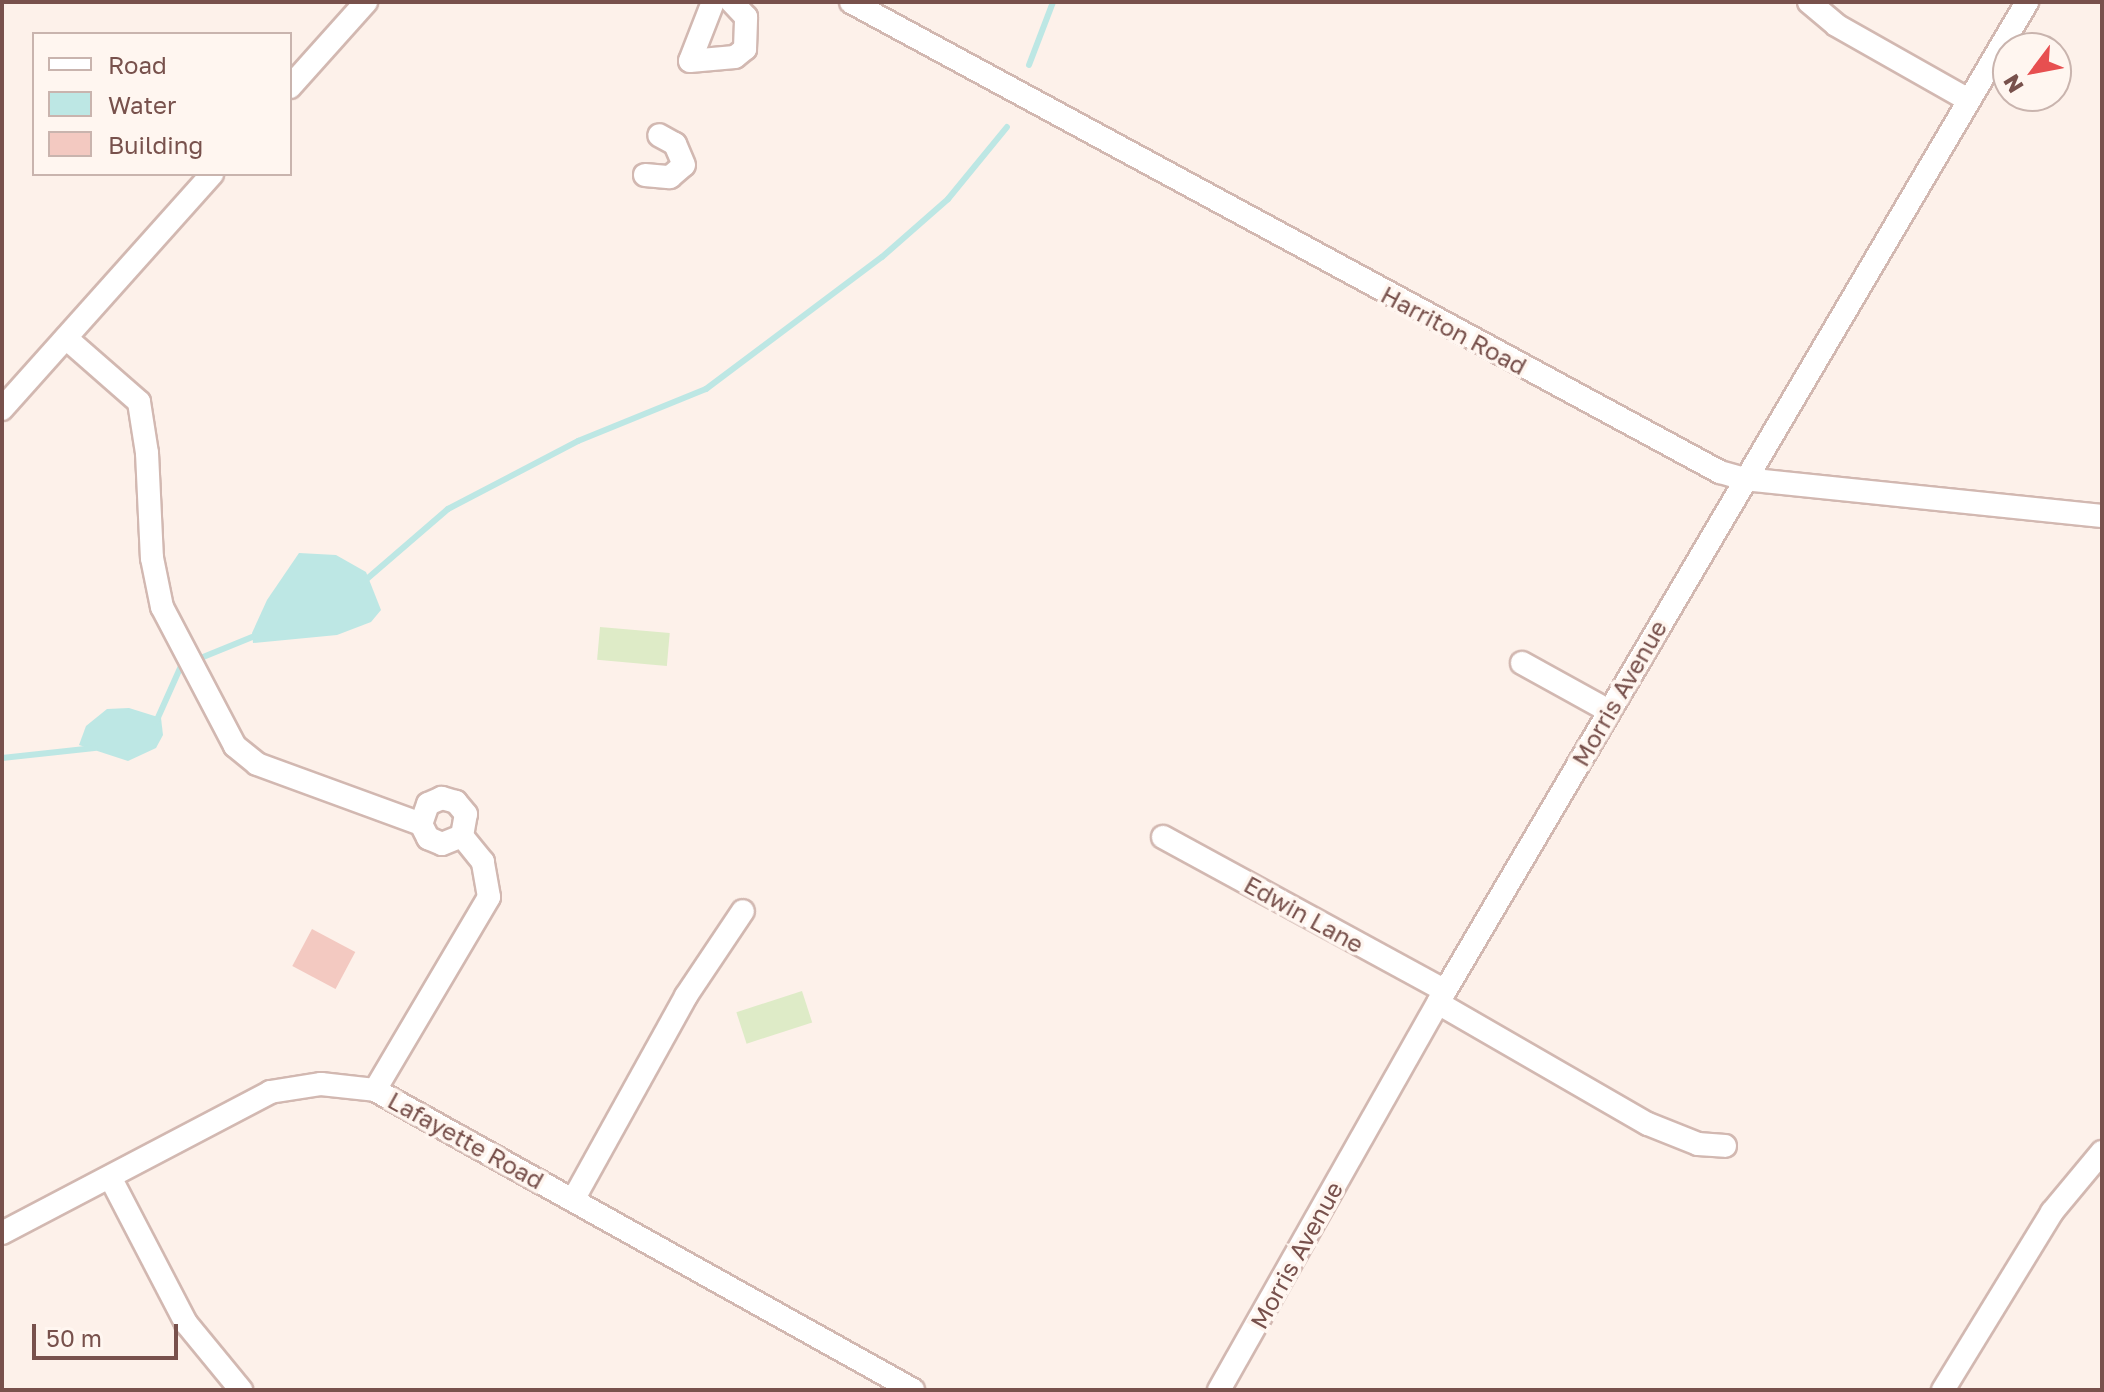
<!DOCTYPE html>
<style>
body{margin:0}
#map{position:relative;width:2104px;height:1392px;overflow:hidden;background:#fdf1ea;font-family:"Golos Text",sans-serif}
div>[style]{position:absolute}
.green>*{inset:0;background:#deebc7;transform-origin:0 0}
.water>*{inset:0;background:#bde7e4}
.stream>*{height:6px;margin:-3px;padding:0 3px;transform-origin:3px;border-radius:3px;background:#bde7e4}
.building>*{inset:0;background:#f3c9c1;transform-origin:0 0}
.roads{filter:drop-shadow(2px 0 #d2b8b1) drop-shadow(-2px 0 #d2b8b1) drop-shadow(0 2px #d2b8b1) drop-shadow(0 -2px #d2b8b1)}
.minor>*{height:22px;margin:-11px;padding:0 11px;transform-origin:11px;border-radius:11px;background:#fff}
span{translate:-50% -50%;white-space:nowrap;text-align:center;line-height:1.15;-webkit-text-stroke:7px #fff6f0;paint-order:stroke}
.street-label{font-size:24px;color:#78514c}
.frame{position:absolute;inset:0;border:4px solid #78514c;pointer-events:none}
.legend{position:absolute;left:32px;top:32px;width:260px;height:144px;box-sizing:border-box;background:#fff6f0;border:2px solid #c9b4ae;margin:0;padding:10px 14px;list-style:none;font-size:24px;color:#78514c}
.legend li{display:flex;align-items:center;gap:16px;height:40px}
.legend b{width:40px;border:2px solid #c9b4ae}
.north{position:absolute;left:1992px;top:32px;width:80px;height:80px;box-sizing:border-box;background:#fff6f0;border:2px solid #c9b4ae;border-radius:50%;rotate:238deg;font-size:22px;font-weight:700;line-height:32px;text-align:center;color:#78514c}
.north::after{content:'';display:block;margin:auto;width:28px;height:36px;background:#e74f50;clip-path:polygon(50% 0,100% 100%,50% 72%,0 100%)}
.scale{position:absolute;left:32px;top:1324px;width:146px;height:36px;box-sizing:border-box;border:4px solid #78514c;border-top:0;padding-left:10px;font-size:24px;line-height:28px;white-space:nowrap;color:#78514c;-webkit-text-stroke:6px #fff6f0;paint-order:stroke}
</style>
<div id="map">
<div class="green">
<i style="left:600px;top:627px;width:70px;height:33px;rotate:5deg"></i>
<i style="left:802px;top:991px;width:33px;height:69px;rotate:72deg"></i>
</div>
<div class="water">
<i style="clip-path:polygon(299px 553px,336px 555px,366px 572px,381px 610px,371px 622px,337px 635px,253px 643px,252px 633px,267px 600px)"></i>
<i style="clip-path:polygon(129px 708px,161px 718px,163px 735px,156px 748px,128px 761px,79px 745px,86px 726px,107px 709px)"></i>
</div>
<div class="stream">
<i style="left:1029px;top:65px;width:67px;rotate:-69.1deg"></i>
<i style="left:361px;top:584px;width:115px;rotate:-40.8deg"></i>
<i style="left:448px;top:509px;width:147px;rotate:-27.6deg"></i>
<i style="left:578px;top:441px;width:138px;rotate:-22.1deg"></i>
<i style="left:706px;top:389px;width:220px;rotate:-36.9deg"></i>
<i style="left:882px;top:257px;width:88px;rotate:-41.3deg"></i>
<i style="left:948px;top:199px;width:93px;rotate:-50.7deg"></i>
<i style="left:156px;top:722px;width:61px;rotate:-65.9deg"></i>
<i style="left:181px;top:666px;width:80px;rotate:-22.1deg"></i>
<i style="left:2px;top:758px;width:93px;rotate:-6.2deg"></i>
</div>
<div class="building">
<i style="left:312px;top:929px;width:49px;height:42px;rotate:28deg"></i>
</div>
<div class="roads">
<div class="minor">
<i style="left:713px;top:2px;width:63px;rotate:111.3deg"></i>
<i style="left:690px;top:61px;width:45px;rotate:-5.1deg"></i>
<i style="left:735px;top:57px;width:13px;rotate:-39deg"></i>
<i style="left:745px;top:49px;width:32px;rotate:-88deg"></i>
<i style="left:746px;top:17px;width:21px;rotate:-133deg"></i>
<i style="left:851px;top:2px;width:988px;rotate:28.41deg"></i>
<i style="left:1720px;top:472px;width:25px;rotate:16deg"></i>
<i style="left:1744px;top:479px;width:360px;rotate:5.9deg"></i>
<i style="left:1809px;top:2px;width:35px;rotate:40deg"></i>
<i style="left:1836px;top:25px;width:150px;rotate:29.5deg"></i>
<i style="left:290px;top:87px;width:114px;rotate:-48.2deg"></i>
<i style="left:645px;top:175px;width:25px;rotate:5deg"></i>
<i style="left:670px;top:177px;width:18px;rotate:-41deg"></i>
<i style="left:684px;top:165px;width:23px;rotate:-113deg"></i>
<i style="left:675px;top:144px;width:18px;rotate:-151deg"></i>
<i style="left:66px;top:338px;width:97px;rotate:41.2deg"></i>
<i style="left:139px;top:402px;width:52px;rotate:81.1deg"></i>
<i style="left:147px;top:453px;width:105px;rotate:87.3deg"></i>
<i style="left:152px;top:558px;width:50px;rotate:78.5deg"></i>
<i style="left:162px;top:607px;width:157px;rotate:62.3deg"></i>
<i style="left:235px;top:746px;width:28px;rotate:39deg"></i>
<i style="left:257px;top:764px;width:175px;rotate:20.1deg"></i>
<i style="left:421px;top:824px;width:16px;rotate:63deg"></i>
<i style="left:428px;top:838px;width:15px;rotate:23deg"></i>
<i style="left:442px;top:844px;width:22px;rotate:-22deg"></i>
<i style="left:462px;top:836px;width:22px;rotate:-80deg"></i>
<i style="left:466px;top:814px;width:16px;rotate:-130deg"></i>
<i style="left:456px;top:802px;width:15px;rotate:-164deg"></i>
<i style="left:442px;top:798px;width:15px;rotate:157deg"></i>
<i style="left:428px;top:804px;width:21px;rotate:109deg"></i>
<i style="left:2px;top:409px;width:315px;rotate:-48.2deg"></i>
<i style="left:1522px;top:663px;width:99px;rotate:28.9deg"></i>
<i style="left:1163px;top:837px;width:321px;rotate:28.6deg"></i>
<i style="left:1438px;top:1003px;width:242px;rotate:30deg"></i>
<i style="left:1648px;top:1124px;width:54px;rotate:21.8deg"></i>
<i style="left:1698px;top:1144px;width:27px;rotate:4deg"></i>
<i style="left:375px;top:1090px;width:224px;rotate:-59.4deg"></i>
<i style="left:489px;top:897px;width:36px;rotate:-100deg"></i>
<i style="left:483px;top:862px;width:33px;rotate:-129deg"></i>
<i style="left:110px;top:1177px;width:165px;rotate:62.5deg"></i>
<i style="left:186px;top:1323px;width:87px;rotate:50.6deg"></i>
<i style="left:573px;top:1200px;width:233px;rotate:-61deg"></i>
<i style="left:686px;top:996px;width:102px;rotate:-56.2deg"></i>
<i style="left:2px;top:1233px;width:303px;rotate:-27.7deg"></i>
<i style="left:270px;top:1092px;width:52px;rotate:-8.9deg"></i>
<i style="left:321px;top:1084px;width:54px;rotate:6.3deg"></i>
<i style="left:375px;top:1090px;width:616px;rotate:29.14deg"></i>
<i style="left:1219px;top:1390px;width:459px;rotate:-60.5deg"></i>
<i style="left:1445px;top:991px;width:1148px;rotate:-59.52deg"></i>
<i style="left:1943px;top:1390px;width:209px;rotate:-58.5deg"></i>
<i style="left:2052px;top:1212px;width:78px;rotate:-50.2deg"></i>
</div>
</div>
<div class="street-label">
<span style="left:1454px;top:330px;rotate:28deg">Harriton Road</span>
<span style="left:1619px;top:693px;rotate:-60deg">Morris Avenue</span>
<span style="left:1304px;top:914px;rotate:29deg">Edwin Lane</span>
<span style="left:466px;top:1140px;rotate:29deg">Lafayette Road</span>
<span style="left:1296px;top:1255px;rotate:-61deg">Morris Avenue</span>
</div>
<div class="frame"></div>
<ul class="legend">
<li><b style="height:10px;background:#fff"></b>Road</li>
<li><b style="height:22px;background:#bde7e4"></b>Water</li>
<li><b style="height:22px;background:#f3c9c1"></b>Building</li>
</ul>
<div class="north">N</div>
<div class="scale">50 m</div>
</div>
